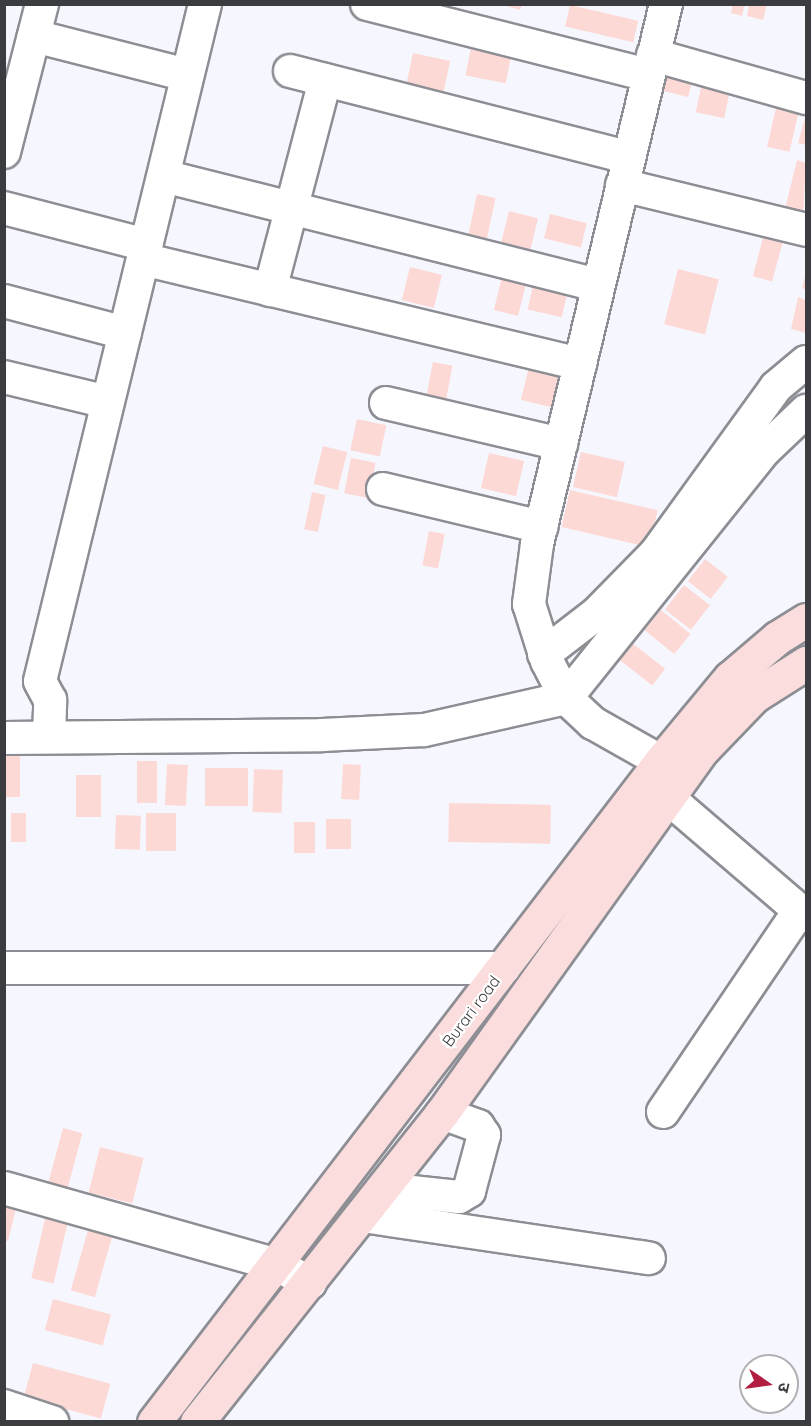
<!DOCTYPE html>
<meta charset="utf-8">
<style>
body{margin:0}
#map{position:relative;width:811px;height:1426px;overflow:hidden;background:#f6f7fe;font-family:Quicksand,"Noto Sans Devanagari",sans-serif}
div>[style]{position:absolute}
.building>*{inset:0;background:#fdd9d6;transform-origin:0 0}
.roads{filter:drop-shadow(2px 0 #8d8e94) drop-shadow(-2px 0 #8d8e94) drop-shadow(0 2px #8d8e94) drop-shadow(0 -2px #8d8e94)}
.minor>*{height:32px;margin:-16px;padding:0 16px;transform-origin:16px;border-radius:16px;background:#fff}
.major>*{height:33px;margin:-16.5px;padding:0 16.5px;transform-origin:16.5px;border-radius:16.5px;background:#fbdddd}
span{translate:-50% -50%;white-space:nowrap;text-align:center;line-height:1.15;-webkit-text-stroke:4.5px #fff;paint-order:stroke}
.street-label{font-size:16px;color:#3b3c3f}
.frame{position:absolute;inset:0;border:6px solid #3b3c3f;pointer-events:none}
.north{position:absolute;left:739px;top:1354px;width:60px;height:60px;box-sizing:border-box;background:#fff;border:2px solid #b1b1b2;border-radius:50%;rotate:103deg;font-size:16px;font-weight:700;line-height:24px;text-align:center;color:#3b3c3f}
.north::after{content:'';display:block;margin:auto;width:21px;height:27px;background:#b11e41;clip-path:polygon(50% 0,100% 100%,50% 72%,0 100%)}
</style>
<div id="map">
<div class="building">
<i style="clip-path:polygon(500px 4px,522px 4px,520px 10px)"></i>
<i style="clip-path:polygon(733px 4px,745px 4px,742px 16px,731px 13px)"></i>
<i style="clip-path:polygon(749px 4px,767px 4px,763px 20px,747px 16px)"></i>
<i style="left:570px;top:5px;width:70px;height:22px;rotate:13deg"></i>
<i style="left:472px;top:42px;width:41px;height:34px;rotate:11deg"></i>
<i style="left:413px;top:53px;width:38px;height:31px;rotate:12deg"></i>
<i style="left:658px;top:69px;width:36px;height:20px;rotate:14deg"></i>
<i style="left:703px;top:78px;width:29px;height:35px;rotate:12deg"></i>
<i style="left:779px;top:95px;width:23px;height:53px;rotate:13deg"></i>
<i style="clip-path:polygon(806px 114px,806px 145px,798px 143px)"></i>
<i style="clip-path:polygon(797px 160px,806px 163px,803px 217px,784px 213px)"></i>
<i style="left:477px;top:194px;width:19px;height:51px;rotate:12deg"></i>
<i style="left:509px;top:211px;width:30px;height:37px;rotate:14deg"></i>
<i style="left:550px;top:214px;width:38px;height:25px;rotate:14deg"></i>
<i style="left:766px;top:227px;width:20px;height:51px;rotate:15deg"></i>
<i style="left:410px;top:267px;width:33px;height:34px;rotate:14deg"></i>
<i style="left:678px;top:269px;width:42px;height:57px;rotate:14deg"></i>
<i style="clip-path:polygon(806px 272px,806px 290px,802px 288px)"></i>
<i style="left:502px;top:277px;width:25px;height:34px;rotate:14deg"></i>
<i style="left:533px;top:286px;width:35px;height:24px;rotate:13deg"></i>
<i style="clip-path:polygon(798px 297px,806px 300px,806px 333px,791px 329px)"></i>
<i style="left:433px;top:362px;width:20px;height:35px;rotate:11deg"></i>
<i style="left:530px;top:363px;width:33px;height:38px;rotate:14deg"></i>
<i style="left:357px;top:419px;width:30px;height:32px;rotate:12deg"></i>
<i style="left:323px;top:446px;width:25px;height:39px;rotate:14deg"></i>
<i style="left:581px;top:452px;width:45px;height:36px;rotate:13deg"></i>
<i style="left:489px;top:453px;width:36px;height:36px;rotate:13deg"></i>
<i style="left:351px;top:458px;width:25px;height:36px;rotate:11deg"></i>
<i style="left:570px;top:490px;width:90px;height:38px;rotate:13deg"></i>
<i style="left:312px;top:492px;width:14px;height:38px;rotate:12deg"></i>
<i style="left:429px;top:531px;width:16px;height:35px;rotate:11deg"></i>
<i style="left:705px;top:559px;width:29px;height:28px;rotate:38deg"></i>
<i style="left:684px;top:585px;width:33px;height:31px;rotate:38deg"></i>
<i style="left:661px;top:610px;width:38px;height:26px;rotate:39deg"></i>
<i style="left:632px;top:643px;width:42px;height:21px;rotate:38deg"></i>
<i style="left:4px;top:756px;width:16px;height:41px"></i>
<i style="left:137px;top:761px;width:20px;height:42px"></i>
<i style="left:167px;top:764px;width:21px;height:41px;rotate:3deg"></i>
<i style="left:343px;top:764px;width:18px;height:35px;rotate:3deg"></i>
<i style="left:205px;top:768px;width:43px;height:38px"></i>
<i style="left:254px;top:769px;width:29px;height:43px;rotate:2deg"></i>
<i style="left:76px;top:775px;width:25px;height:42px"></i>
<i style="left:449px;top:803px;width:102px;height:39px;rotate:1deg"></i>
<i style="left:11px;top:813px;width:15px;height:29px"></i>
<i style="left:146px;top:813px;width:30px;height:38px"></i>
<i style="left:116px;top:815px;width:25px;height:34px;rotate:2deg"></i>
<i style="left:326px;top:819px;width:25px;height:30px"></i>
<i style="left:294px;top:822px;width:21px;height:31px"></i>
<i style="left:63px;top:1128px;width:20px;height:64px;rotate:15deg"></i>
<i style="left:100px;top:1147px;width:45px;height:47px;rotate:14deg"></i>
<i style="clip-path:polygon(4px 1206px,16px 1209px,8px 1241px,4px 1240px)"></i>
<i style="left:47px;top:1210px;width:23px;height:70px;rotate:13deg"></i>
<i style="left:90px;top:1223px;width:25px;height:70px;rotate:16deg"></i>
<i style="left:53px;top:1299px;width:60px;height:32px;rotate:15deg"></i>
<i style="left:33px;top:1363px;width:80px;height:36px;rotate:15deg"></i>
</div>
<div class="roads">
<div class="minor">
<i style="left:367px;top:4px;width:290px;rotate:14.2deg"></i>
<i style="left:666px;top:4px;width:555px;rotate:103.44deg"></i>
<i style="left:537px;top:544px;width:61px;rotate:97.6deg"></i>
<i style="left:529px;top:604px;width:60px;rotate:72.5deg"></i>
<i style="left:547px;top:661px;width:42px;rotate:62.8deg"></i>
<i style="left:566px;top:698px;width:37px;rotate:43deg"></i>
<i style="left:593px;top:723px;width:103px;rotate:29.5deg"></i>
<i style="left:34px;top:36px;width:158px;rotate:14.3deg"></i>
<i style="left:653px;top:55px;width:159px;rotate:15.7deg"></i>
<i style="left:290px;top:71px;width:349px;rotate:14.3deg"></i>
<i style="left:4px;top:152px;width:153px;rotate:-75.6deg"></i>
<i style="left:179px;top:180px;width:432px;rotate:14.1deg"></i>
<i style="left:622px;top:185px;width:189px;rotate:13.7deg"></i>
<i style="left:4px;top:208px;width:147px;rotate:14.6deg"></i>
<i style="left:159px;top:263px;width:433px;rotate:13.5deg"></i>
<i style="left:270px;top:290px;width:217px;rotate:-75.3deg"></i>
<i style="left:4px;top:301px;width:125px;rotate:14.8deg"></i>
<i style="left:4px;top:377px;width:106px;rotate:13.6deg"></i>
<i style="left:386px;top:403px;width:180px;rotate:13.2deg"></i>
<i style="left:383px;top:489px;width:163px;rotate:13.5deg"></i>
<i style="left:544px;top:654px;width:66px;rotate:-37.6deg"></i>
<i style="left:596px;top:614px;width:86px;rotate:-45.5deg"></i>
<i style="left:656px;top:553px;width:205px;rotate:-54.1deg"></i>
<i style="left:776px;top:387px;width:39px;rotate:-40deg"></i>
<i style="left:49px;top:737px;width:37px;rotate:-88deg"></i>
<i style="left:50px;top:700px;width:21px;rotate:-118deg"></i>
<i style="left:40px;top:681px;width:697px;rotate:-76.3deg"></i>
<i style="left:4px;top:738px;width:318px;rotate:-0.5deg"></i>
<i style="left:322px;top:735px;width:102px;rotate:-2.8deg"></i>
<i style="left:424px;top:730px;width:146px;rotate:-12.7deg"></i>
<i style="left:566px;top:698px;width:318px;rotate:-51.3deg"></i>
<i style="left:765px;top:450px;width:57px;rotate:-43.6deg"></i>
<i style="left:667px;top:797px;width:183px;rotate:40.6deg"></i>
<i style="left:4px;top:968px;width:500px"></i>
<i style="left:663px;top:1112px;width:243px;rotate:-55.9deg"></i>
<i style="left:4px;top:1188px;width:281px;rotate:15.7deg"></i>
<i style="left:275px;top:1264px;width:40px;rotate:28deg"></i>
<i style="left:384px;top:1189px;width:75px;rotate:6.1deg"></i>
<i style="left:459px;top:1197px;width:12px;rotate:-31deg"></i>
<i style="left:469px;top:1191px;width:58px;rotate:-75deg"></i>
<i style="left:484px;top:1135px;width:11px;rotate:-124deg"></i>
<i style="left:478px;top:1126px;width:38px;rotate:-160deg"></i>
<i style="left:363px;top:1216px;width:289px;rotate:8.4deg"></i>
<i style="left:4px;top:1406px;width:51px;rotate:18.4deg"></i>
</div>
<div class="major">
<i style="left:154px;top:1422px;width:833px;rotate:-52.51deg"></i>
<i style="left:661px;top:761px;width:108px;rotate:-50.3deg"></i>
<i style="left:730px;top:678px;width:62px;rotate:-40.4deg"></i>
<i style="left:777px;top:638px;width:34px;rotate:-32deg"></i>
<i style="left:197px;top:1422px;width:394px;rotate:-51.6deg"></i>
<i style="left:442px;top:1113px;width:447px;rotate:-54.4deg"></i>
<i style="left:702px;top:750px;width:75px;rotate:-46.1deg"></i>
<i style="left:754px;top:696px;width:62px;rotate:-32.4deg"></i>
</div>
</div>
<div class="street-label">
<span style="left:471px;top:1011px;rotate:-53deg">Burari road</span>
</div>
<div class="frame"></div>
<div class="north">उ</div>
</div>
